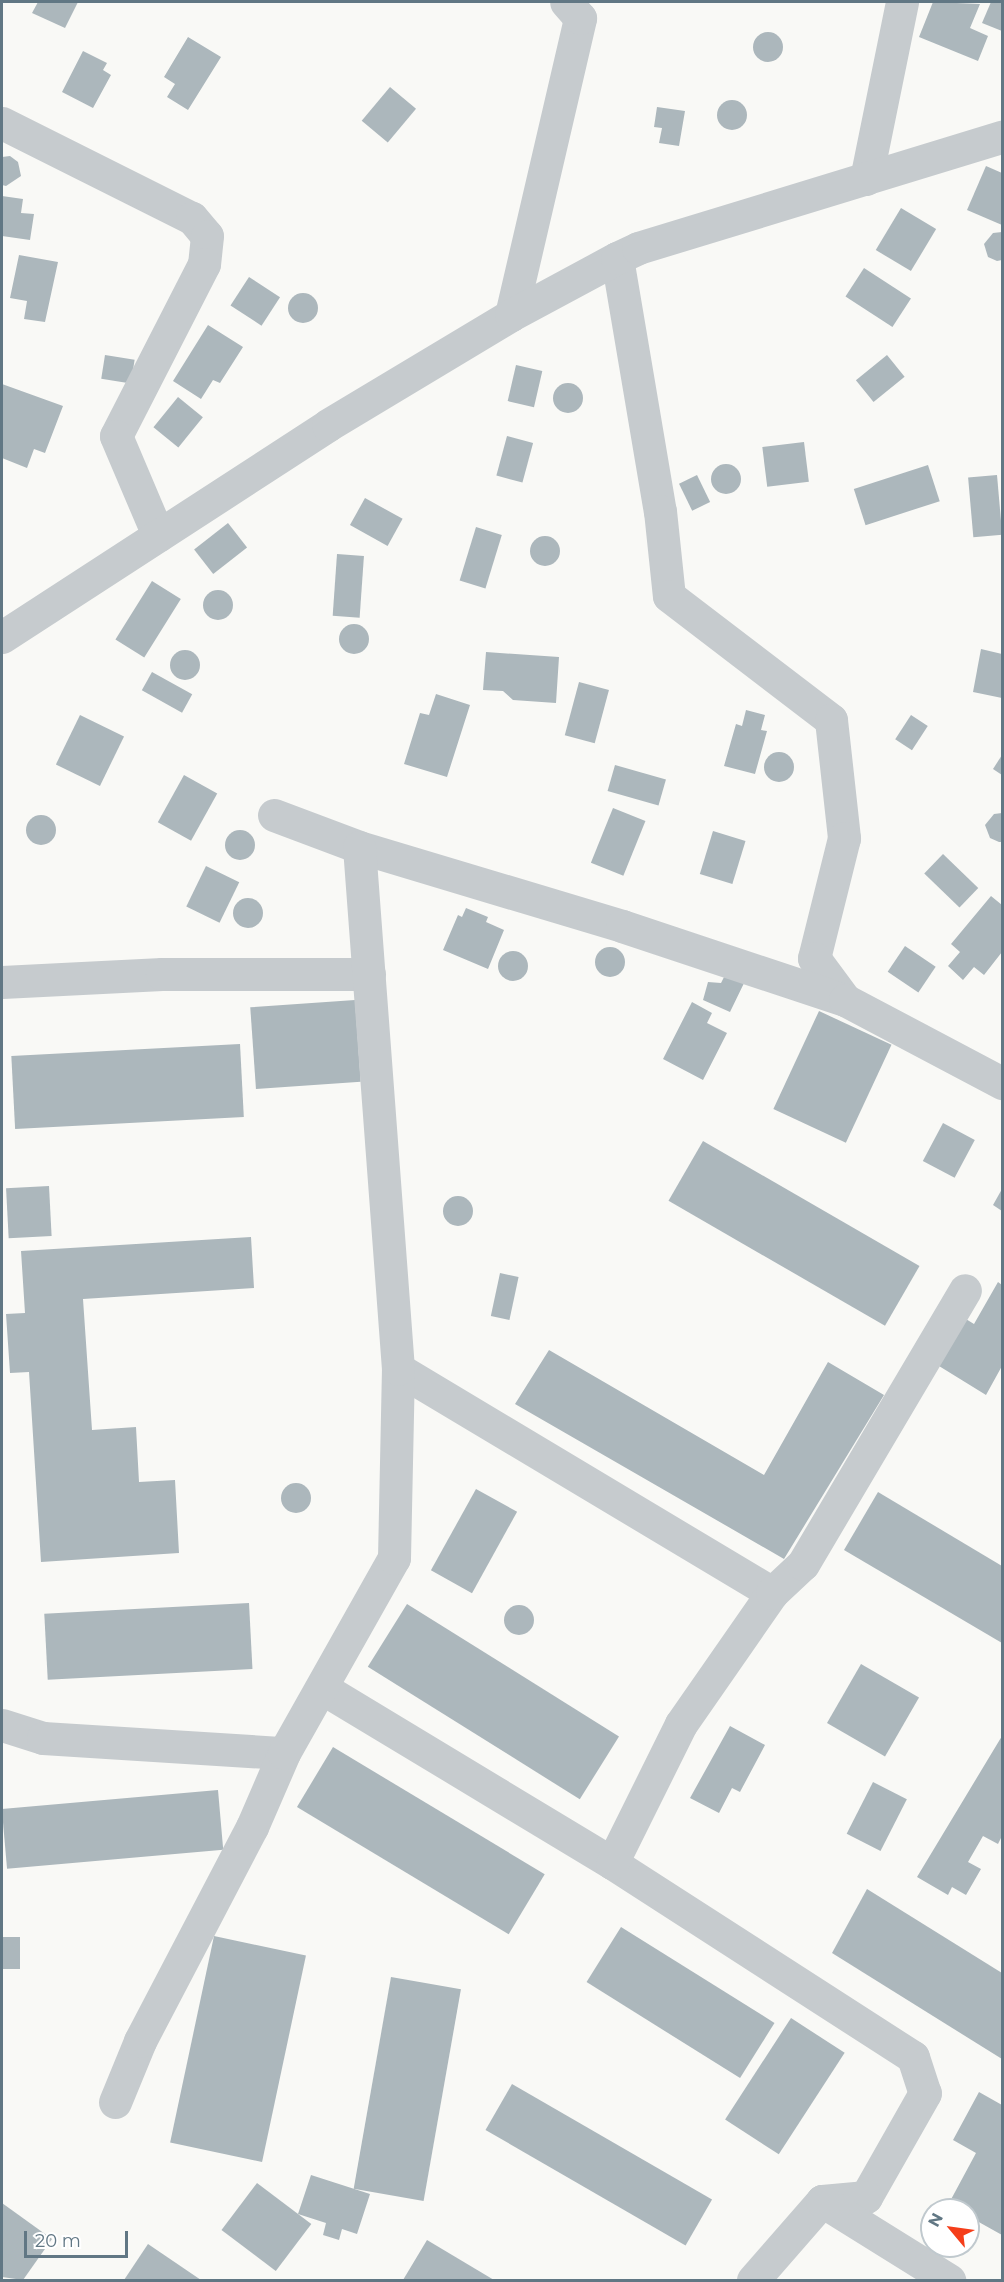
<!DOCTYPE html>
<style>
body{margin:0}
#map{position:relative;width:1004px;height:2282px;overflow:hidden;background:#f9f9f6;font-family:Montserrat,sans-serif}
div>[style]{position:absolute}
.building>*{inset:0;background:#acb7bc;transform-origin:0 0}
.round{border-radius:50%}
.minor>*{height:33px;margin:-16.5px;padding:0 16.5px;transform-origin:16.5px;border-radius:16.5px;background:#c6cbce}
.tertiary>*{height:33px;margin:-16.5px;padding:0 16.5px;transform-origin:16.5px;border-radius:16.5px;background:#c6cbce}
span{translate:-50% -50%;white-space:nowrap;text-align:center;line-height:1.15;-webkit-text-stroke:6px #fff;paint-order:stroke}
.frame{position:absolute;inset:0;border:3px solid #617784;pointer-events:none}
.north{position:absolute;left:920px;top:2198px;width:60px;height:60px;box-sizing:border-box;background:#fff;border:2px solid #c0c9ce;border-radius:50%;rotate:299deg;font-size:16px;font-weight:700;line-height:24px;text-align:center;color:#617784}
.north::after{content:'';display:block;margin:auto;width:21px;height:27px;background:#f53e1a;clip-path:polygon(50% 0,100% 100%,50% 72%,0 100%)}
.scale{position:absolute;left:24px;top:2231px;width:104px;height:27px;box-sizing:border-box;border:3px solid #617784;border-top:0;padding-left:8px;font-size:18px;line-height:21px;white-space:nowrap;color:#617784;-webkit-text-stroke:4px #fff;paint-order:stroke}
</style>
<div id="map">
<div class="building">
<i style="clip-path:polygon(38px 2px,78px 2px,65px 28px,32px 13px)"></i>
<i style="clip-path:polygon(933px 2px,980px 4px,970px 28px,988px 36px,978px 61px,919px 37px)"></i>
<i style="clip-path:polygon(991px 2px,1002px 2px,1002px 31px,982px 23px)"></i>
<i class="round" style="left:753px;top:32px;width:30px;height:30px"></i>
<i style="clip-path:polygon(188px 37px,221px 57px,188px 110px,167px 97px,175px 84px,164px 77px)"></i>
<i style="clip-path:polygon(83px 51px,107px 63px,103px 70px,111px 75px,93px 108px,62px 92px)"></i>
<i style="left:390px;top:87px;width:34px;height:44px;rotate:40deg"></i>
<i class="round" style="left:717px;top:100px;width:30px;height:30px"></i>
<i style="clip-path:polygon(657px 107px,685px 111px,679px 146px,659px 143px,662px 128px,654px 127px)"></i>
<i style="clip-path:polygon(10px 156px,18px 162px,21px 176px,6px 186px,2px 185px,2px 157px)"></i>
<i style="clip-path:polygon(986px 166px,1002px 173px,1002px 225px,967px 210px)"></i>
<i style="clip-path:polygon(2px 196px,23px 199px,21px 213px,34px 214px,30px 240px,2px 236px)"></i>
<i style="left:901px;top:208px;width:41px;height:49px;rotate:31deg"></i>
<i style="clip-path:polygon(1002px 232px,1002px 260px,997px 261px,988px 257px,984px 244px,993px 233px)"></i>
<i style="clip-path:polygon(19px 255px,58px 262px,45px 322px,24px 319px,27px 301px,10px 298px)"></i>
<i style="left:864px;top:268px;width:56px;height:34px;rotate:33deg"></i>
<i style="left:249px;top:277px;width:37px;height:34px;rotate:33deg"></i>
<i class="round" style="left:288px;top:293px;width:30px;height:30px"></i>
<i style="clip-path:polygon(208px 325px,243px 347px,220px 383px,213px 380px,201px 399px,173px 381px)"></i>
<i style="left:105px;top:355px;width:30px;height:24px;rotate:9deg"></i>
<i style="left:887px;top:355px;width:28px;height:40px;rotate:51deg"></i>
<i style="left:516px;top:365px;width:27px;height:37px;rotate:13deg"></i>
<i class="round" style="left:553px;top:383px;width:30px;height:30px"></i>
<i style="clip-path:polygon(2px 384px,63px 406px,45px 453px,34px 449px,27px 468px,2px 458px)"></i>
<i style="left:178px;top:397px;width:32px;height:39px;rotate:39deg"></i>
<i style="left:507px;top:436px;width:27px;height:41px;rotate:15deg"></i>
<i style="left:804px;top:442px;width:40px;height:42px;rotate:83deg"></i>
<i class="round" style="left:711px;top:464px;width:30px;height:30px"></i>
<i style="left:928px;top:465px;width:38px;height:78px;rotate:72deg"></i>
<i style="left:697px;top:475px;width:30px;height:20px;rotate:64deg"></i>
<i style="left:997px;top:475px;width:60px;height:29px;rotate:85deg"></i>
<i style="left:365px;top:498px;width:43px;height:31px;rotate:29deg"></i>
<i style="left:228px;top:523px;width:31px;height:43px;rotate:52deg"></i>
<i style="left:476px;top:527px;width:27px;height:56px;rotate:17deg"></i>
<i class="round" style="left:530px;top:536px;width:30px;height:30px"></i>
<i style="left:337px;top:554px;width:27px;height:62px;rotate:4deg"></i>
<i style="left:152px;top:581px;width:34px;height:69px;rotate:32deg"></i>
<i class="round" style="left:203px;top:590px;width:30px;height:30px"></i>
<i class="round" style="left:339px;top:624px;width:30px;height:30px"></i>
<i style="clip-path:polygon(981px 649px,1002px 654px,1002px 698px,973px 692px)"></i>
<i class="round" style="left:170px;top:650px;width:30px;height:30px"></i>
<i style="clip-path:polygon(486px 652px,559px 657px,556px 703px,513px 700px,503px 691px,483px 690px)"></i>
<i style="left:152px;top:672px;width:46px;height:21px;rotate:29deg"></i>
<i style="left:579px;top:682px;width:31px;height:55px;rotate:15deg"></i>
<i style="clip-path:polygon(436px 694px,470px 705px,447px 777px,404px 764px,420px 713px,429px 715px)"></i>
<i style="clip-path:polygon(746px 710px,765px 715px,761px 730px,767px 731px,755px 774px,724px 766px,736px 724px,742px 726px)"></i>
<i style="left:80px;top:715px;width:49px;height:55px;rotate:26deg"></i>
<i style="left:911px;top:715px;width:20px;height:29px;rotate:33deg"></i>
<i class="round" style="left:764px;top:752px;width:30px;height:30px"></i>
<i style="clip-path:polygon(1002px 755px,1002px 775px,993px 769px)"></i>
<i style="left:615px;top:765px;width:53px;height:27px;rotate:16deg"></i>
<i style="left:184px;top:775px;width:38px;height:54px;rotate:29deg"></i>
<i style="left:613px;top:808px;width:35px;height:59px;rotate:22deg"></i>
<i style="clip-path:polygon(1002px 813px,1002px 842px,999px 842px,990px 838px,985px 825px,994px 814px)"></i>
<i class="round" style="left:26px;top:815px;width:30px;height:30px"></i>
<i class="round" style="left:225px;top:830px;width:30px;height:30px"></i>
<i style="left:713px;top:831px;width:34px;height:45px;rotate:17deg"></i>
<i style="left:943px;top:854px;width:49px;height:27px;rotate:44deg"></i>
<i style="left:206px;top:866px;width:37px;height:45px;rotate:26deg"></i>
<i style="clip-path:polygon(991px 896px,1002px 905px,1002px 952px,984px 975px,974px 967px,963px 980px,948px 966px,960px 952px,951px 944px)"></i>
<i class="round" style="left:233px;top:898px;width:30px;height:30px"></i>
<i style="clip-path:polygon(466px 908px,488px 917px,486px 922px,504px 930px,488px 969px,443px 950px,458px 915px,462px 917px)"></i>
<i style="left:905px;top:946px;width:37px;height:31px;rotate:34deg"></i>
<i class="round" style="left:595px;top:947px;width:30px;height:30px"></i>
<i class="round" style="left:498px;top:951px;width:30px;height:30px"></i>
<i style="clip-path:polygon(726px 973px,746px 979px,730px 1012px,703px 1000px,708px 982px,721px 983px)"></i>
<i style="left:355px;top:1000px;width:82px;height:105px;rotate:86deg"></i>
<i style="clip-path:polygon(692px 1002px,712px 1013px,707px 1023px,727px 1033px,703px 1080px,663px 1059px)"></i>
<i style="left:819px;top:1011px;width:80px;height:108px;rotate:25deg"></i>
<i style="left:240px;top:1044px;width:73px;height:229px;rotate:87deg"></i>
<i style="left:943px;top:1123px;width:36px;height:43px;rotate:28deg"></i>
<i style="left:703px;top:1141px;width:250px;height:69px;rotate:30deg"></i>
<i style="left:49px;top:1186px;width:50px;height:43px;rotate:87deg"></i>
<i style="clip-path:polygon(1002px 1189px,1002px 1211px,993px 1205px)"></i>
<i class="round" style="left:443px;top:1196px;width:30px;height:30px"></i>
<i style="clip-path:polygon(251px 1237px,254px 1288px,83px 1299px,92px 1430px,136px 1427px,139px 1482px,175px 1480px,179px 1553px,41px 1562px,29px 1372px,10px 1373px,6px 1314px,25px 1313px,21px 1251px)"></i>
<i style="left:500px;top:1273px;width:19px;height:44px;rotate:12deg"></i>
<i style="clip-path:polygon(998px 1282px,1002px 1285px,1002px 1366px,986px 1395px,939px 1366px,956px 1313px,974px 1324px)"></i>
<i style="clip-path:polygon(549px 1350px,764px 1475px,828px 1362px,884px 1395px,784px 1559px,515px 1404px)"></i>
<i class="round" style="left:281px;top:1483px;width:30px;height:30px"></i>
<i style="left:476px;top:1489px;width:47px;height:93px;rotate:29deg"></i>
<i style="clip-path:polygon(878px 1492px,1002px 1566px,1002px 1643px,844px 1550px)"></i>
<i style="left:249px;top:1603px;width:66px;height:205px;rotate:87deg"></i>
<i style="left:407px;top:1604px;width:250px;height:74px;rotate:32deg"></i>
<i class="round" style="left:504px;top:1605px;width:30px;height:30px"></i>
<i style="left:861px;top:1664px;width:67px;height:68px;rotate:30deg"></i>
<i style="clip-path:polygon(730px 1726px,765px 1745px,740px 1792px,732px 1788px,719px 1813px,690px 1798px)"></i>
<i style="clip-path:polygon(1002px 1736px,1002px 1836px,998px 1844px,983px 1836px,968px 1862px,981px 1869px,966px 1895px,952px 1887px,948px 1895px,917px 1877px)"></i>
<i style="left:333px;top:1747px;width:247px;height:70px;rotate:31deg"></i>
<i style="left:873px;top:1782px;width:38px;height:58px;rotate:27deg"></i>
<i style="left:218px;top:1790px;width:60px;height:217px;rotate:85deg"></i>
<i style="clip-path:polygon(867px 1889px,1002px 1973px,1002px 2059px,832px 1953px)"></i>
<i style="left:621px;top:1927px;width:181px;height:65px;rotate:32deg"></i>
<i style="left:214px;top:1936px;width:94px;height:211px;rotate:12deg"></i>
<i style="left:2px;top:1937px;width:18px;height:32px"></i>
<i style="left:391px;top:1977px;width:71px;height:215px;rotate:10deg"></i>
<i style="left:791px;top:2018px;width:64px;height:121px;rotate:33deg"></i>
<i style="left:512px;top:2084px;width:231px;height:53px;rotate:30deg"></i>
<i style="clip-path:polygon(979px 2092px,1002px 2105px,1002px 2235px,968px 2216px,968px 2210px,948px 2205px,976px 2153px,953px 2140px)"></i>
<i style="clip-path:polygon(311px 2175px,370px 2194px,357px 2234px,342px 2229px,339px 2240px,323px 2235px,326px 2223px,298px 2214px)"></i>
<i style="left:257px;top:2183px;width:68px;height:59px;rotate:37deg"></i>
<i style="clip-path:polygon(2px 2203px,52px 2239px,23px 2280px,2px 2277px)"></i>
<i style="clip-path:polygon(427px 2240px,494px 2280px,403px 2280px)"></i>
<i style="clip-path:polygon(148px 2244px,201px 2280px,124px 2280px)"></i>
</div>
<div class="minor">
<i style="left:2px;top:123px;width:212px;rotate:26.6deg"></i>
<i style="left:192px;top:218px;width:23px;rotate:50deg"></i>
<i style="left:207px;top:236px;width:28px;rotate:96deg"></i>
<i style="left:204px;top:264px;width:193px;rotate:117.1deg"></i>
<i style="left:116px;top:436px;width:108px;rotate:67deg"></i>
<i style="left:866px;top:179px;width:181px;rotate:-78.5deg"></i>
<i style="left:617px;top:258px;width:257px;rotate:80.4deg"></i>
<i style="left:660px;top:511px;width:85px;rotate:84deg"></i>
<i style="left:669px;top:596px;width:204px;rotate:37.4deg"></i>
<i style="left:831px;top:720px;width:119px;rotate:83.7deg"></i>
<i style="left:844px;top:838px;width:124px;rotate:104deg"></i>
<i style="left:814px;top:958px;width:52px;rotate:53.6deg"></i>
<i style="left:511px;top:315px;width:305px;rotate:-76.9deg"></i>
<i style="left:580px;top:18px;width:21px;rotate:-131deg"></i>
<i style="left:274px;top:815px;width:91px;rotate:20.6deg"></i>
<i style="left:359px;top:847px;width:275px;rotate:16.7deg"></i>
<i style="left:622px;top:926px;width:235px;rotate:18.4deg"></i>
<i style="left:845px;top:1000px;width:178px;rotate:27.9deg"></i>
<i style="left:2px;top:982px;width:160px;rotate:-2.9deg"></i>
<i style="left:162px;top:974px;width:207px"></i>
<i style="left:398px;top:1369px;width:436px;rotate:30.9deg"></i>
<i style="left:322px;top:1688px;width:339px;rotate:31.1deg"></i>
<i style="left:612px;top:1863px;width:358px;rotate:32.8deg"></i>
<i style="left:913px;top:2057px;width:38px;rotate:72deg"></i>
<i style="left:925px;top:2093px;width:120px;rotate:119.6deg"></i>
<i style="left:866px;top:2197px;width:44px;rotate:174.8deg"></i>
<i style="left:822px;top:2201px;width:105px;rotate:131.1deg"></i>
<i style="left:2px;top:1725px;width:43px;rotate:17.6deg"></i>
<i style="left:43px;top:1738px;width:241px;rotate:3.6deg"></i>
<i style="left:612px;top:1863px;width:155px;rotate:-63.6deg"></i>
<i style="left:681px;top:1724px;width:160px;rotate:-55.2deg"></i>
<i style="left:772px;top:1593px;width:42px;rotate:-43.1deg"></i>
<i style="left:803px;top:1564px;width:318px;rotate:-59.4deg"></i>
<i style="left:115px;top:2102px;width:66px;rotate:-67.7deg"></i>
<i style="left:140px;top:2041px;width:242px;rotate:-62.4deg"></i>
<i style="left:252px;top:1827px;width:81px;rotate:-66.6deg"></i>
<i style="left:284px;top:1753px;width:224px;rotate:-60.6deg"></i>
<i style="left:394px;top:1558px;width:189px;rotate:-88.8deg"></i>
<i style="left:398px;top:1369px;width:523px;rotate:-94.27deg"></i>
<i style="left:822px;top:2201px;width:150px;rotate:31.9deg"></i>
</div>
<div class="tertiary">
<i style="left:2px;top:637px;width:389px;rotate:-33deg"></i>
<i style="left:328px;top:425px;width:214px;rotate:-31deg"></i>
<i style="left:511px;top:315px;width:120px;rotate:-28.3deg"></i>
<i style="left:617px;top:258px;width:23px;rotate:-25deg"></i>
<i style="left:638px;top:248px;width:381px;rotate:-17deg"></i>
</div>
<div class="frame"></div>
<div class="north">N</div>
<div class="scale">20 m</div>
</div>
